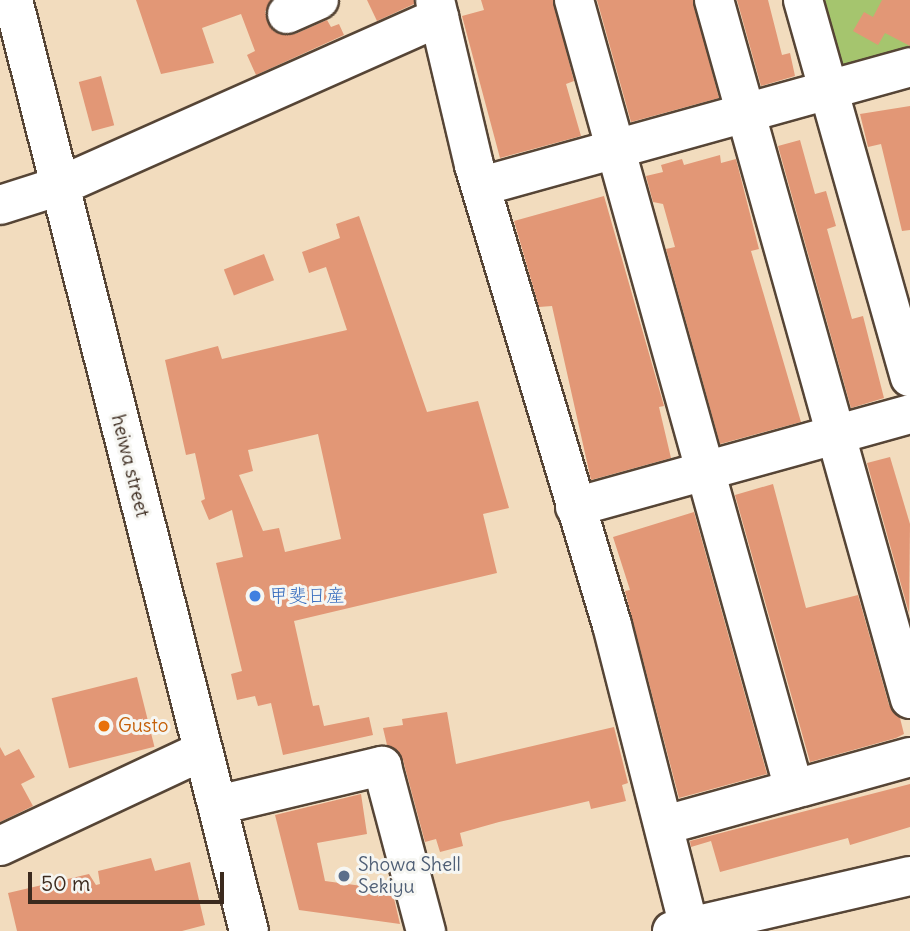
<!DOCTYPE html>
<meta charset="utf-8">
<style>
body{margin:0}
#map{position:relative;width:910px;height:931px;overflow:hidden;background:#f2dcbe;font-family:Delius,"Klee One",sans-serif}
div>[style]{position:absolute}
.green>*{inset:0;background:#a5c56e}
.building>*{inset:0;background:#e29776;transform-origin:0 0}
.roads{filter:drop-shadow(2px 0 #564536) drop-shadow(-2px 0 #564536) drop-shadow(0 2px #564536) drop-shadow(0 -2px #564536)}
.minor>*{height:38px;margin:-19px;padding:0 19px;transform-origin:19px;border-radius:19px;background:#fff}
.major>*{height:38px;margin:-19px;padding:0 19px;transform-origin:19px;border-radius:19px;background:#fff}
.highway>*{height:38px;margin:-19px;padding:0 19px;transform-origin:19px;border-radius:19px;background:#fff}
.dots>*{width:19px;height:19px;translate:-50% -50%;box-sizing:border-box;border:4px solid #f6f6f2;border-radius:50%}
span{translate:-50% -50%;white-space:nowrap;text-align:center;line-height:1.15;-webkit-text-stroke:6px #f6f6f2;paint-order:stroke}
.street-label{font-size:19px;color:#3b2a1e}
.shop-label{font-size:19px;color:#366cbe}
.left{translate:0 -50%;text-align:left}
.food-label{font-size:19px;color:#c56008}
.service-label{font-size:19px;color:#4e5e75}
.scale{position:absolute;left:28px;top:872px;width:196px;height:32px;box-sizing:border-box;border:4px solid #3b2a1e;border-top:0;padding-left:9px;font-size:21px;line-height:24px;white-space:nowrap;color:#3b2a1e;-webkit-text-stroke:5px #f6f6f2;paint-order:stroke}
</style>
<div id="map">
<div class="green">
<i style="clip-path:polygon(825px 0,910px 0,910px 53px,844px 70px)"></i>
</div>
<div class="building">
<i style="clip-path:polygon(136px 0,271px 0,265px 12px,275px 32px,295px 34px,327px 20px,331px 27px,339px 24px,344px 35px,256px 75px,247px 55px,255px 51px,241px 14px,202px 28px,214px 63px,161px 74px)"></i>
<i style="clip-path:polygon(367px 0,414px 0,414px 4px,377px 21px)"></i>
<i style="clip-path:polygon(481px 0,553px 0,574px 81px,566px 84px,581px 136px,500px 158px,462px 16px,484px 10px)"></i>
<i style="clip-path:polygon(597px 0,693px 0,719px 98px,631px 122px)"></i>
<i style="clip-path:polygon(737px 0,768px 0,782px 55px,790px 53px,795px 76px,761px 86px)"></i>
<i style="clip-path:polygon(882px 0,910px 0,910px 46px,885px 33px,878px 45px,853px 31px,864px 12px,873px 17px)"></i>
<i style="left:101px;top:76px;width:51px;height:23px;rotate:75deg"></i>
<i style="clip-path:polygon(910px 106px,910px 230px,902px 231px,881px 144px,868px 147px,860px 114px)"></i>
<i style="clip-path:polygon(800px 140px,815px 194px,826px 191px,836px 226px,827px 229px,852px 319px,863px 316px,884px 398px,851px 408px,778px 146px)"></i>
<i style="clip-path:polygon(720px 155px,721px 163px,736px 159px,759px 249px,751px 251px,801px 422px,720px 444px,666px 249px,675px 247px,663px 204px,653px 202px,646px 176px,663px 172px,661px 165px,682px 159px,684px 165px)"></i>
<i style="clip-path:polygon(604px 196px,664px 406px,659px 407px,671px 458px,591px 480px,552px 306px,539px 307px,514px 221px)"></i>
<i style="clip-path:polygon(evenodd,359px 216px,427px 412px,478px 401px,509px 508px,483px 514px,497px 573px,294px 621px,313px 706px,319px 705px,324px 726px,369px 717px,373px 735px,283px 755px,271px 703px,258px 706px,255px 696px,237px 700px,231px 674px,242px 671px,216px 563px,243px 557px,232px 510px,209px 520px,201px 501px,205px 499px,195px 453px,186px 455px,165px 360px,218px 346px,222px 359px,347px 330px,326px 267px,309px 273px,302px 252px,340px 238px,336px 224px,359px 216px,318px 434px,341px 539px,285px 552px,279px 528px,263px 531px,239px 475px,253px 471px,248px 450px,318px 434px)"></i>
<i style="left:264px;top:254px;width:28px;height:43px;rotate:69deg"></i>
<i style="clip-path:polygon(890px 457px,910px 524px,909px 613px,867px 463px)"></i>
<i style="clip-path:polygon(773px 484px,806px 608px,858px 595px,889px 705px,900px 718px,904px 734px,896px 738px,810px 762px,735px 495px)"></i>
<i style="clip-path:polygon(694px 512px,767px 774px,679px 798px,625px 591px,630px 590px,613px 537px)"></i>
<i style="left:137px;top:677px;width:72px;height:88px;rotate:76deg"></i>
<i style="clip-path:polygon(447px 712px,456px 764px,614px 727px,628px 783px,622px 785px,626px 801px,591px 809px,589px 801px,499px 822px,460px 833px,463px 846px,440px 852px,436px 839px,425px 842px,403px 760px,387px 745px,383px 728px,403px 725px,402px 719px)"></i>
<i style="clip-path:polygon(0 747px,5px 756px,19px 749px,35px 777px,21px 784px,33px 806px,0 822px)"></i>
<i style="clip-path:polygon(910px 784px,910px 827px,850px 845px,848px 838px,720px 872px,711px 841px,691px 847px,690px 841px)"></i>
<i style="clip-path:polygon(361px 794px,367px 834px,317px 843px,325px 881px,392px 890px,400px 924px,299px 910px,275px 815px)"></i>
<i style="clip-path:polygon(151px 858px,155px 871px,190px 862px,205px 925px,182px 931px,17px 931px,8px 893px,89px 874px,96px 885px,100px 884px,98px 871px)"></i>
</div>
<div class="roads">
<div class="minor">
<i style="left:435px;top:0;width:170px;rotate:76.7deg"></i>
<i style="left:474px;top:165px;width:480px;rotate:73.3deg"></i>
<i style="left:612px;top:625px;width:316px;rotate:75.7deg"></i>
<i style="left:574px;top:0;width:819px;rotate:74.42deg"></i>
<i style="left:714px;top:0;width:726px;rotate:74.34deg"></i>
<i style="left:803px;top:0;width:392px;rotate:74.2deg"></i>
<i style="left:287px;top:14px;width:35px;rotate:-24deg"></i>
<i style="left:482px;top:186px;width:444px;rotate:-15.5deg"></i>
<i style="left:0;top:205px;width:63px;rotate:-17.6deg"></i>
<i style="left:60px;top:186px;width:415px;rotate:-24deg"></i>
<i style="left:575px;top:507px;width:348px;rotate:-15.5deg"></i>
<i style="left:218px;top:805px;width:169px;rotate:-13.4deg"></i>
<i style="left:382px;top:766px;width:171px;rotate:75.1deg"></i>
<i style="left:665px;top:825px;width:254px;rotate:-15.5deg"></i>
<i style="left:0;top:846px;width:222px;rotate:-25.1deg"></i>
</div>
<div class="major">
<i style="left:672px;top:931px;width:244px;rotate:-13deg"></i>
</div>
<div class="highway">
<i style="left:13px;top:0;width:960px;rotate:75.78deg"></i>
</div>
</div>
<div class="dots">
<i style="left:255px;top:596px;background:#3f7fe0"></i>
<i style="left:104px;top:726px;background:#e8710a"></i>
<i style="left:344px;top:876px;background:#5c6f8a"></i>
</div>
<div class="street-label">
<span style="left:130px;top:466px;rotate:76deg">heiwa street</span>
</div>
<div class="shop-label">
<span class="left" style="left:269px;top:596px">甲斐日産</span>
</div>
<div class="food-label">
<span class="left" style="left:118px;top:726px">Gusto</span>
</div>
<div class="service-label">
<span class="left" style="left:358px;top:876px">Showa Shell<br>Sekiyu</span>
</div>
<div class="scale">50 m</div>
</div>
